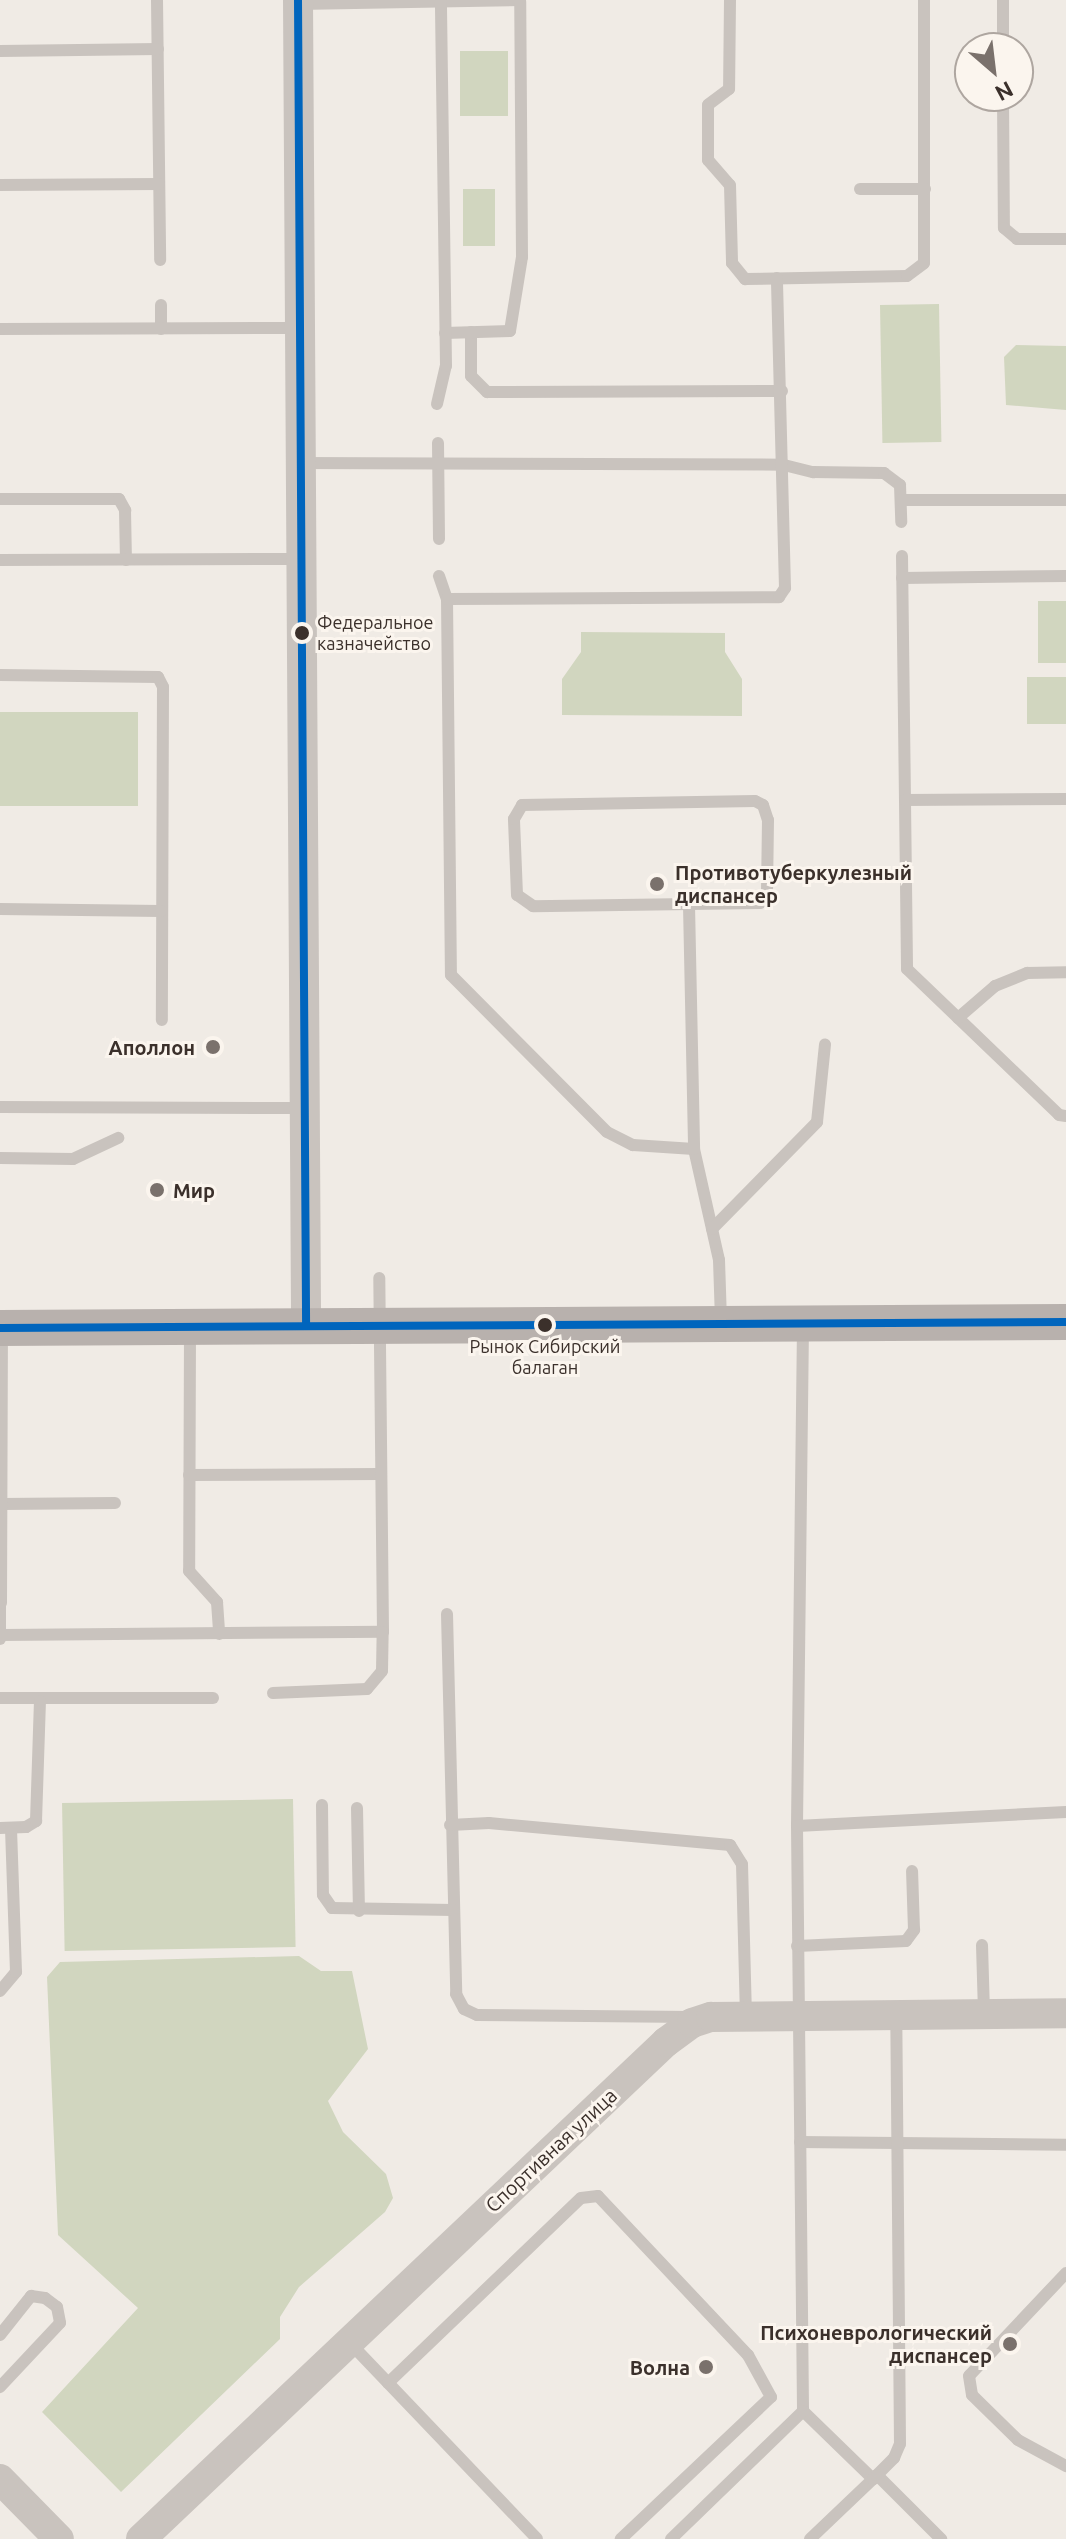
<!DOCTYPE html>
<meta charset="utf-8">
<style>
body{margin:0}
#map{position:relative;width:1066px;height:2539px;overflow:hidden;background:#f0ebe5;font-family:Ubuntu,sans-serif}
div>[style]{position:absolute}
.green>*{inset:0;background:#d1d6bf;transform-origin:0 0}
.service>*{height:12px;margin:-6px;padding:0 6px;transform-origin:6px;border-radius:6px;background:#c9c3be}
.tertiary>*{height:30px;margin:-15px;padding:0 15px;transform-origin:15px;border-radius:15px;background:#c9c3be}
.primary>*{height:36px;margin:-18px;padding:0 18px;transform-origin:18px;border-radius:18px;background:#b8b1ad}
.bus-1>*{height:8px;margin:-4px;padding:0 4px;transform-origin:4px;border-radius:4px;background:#0065bd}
.dots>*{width:22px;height:22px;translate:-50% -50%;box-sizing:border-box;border:4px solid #fbf5ee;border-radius:50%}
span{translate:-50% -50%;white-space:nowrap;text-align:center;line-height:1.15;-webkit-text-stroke:6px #fbf5ee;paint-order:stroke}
.bus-label{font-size:18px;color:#3b302b}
.left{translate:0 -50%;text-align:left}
.poi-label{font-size:20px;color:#3b302b;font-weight:700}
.right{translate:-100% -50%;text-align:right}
.street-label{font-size:20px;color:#3b302b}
.north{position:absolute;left:954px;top:32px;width:80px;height:80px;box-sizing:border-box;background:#fbf5ee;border:2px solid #aea6a0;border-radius:50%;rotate:152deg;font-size:22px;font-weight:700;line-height:32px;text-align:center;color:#3b302b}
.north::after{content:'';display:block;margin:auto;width:28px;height:36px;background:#7a716c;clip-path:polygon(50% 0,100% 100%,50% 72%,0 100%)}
</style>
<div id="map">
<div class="green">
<i style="left:508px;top:51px;width:65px;height:48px;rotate:90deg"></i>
<i style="left:463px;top:189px;width:32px;height:57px"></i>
<i style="left:939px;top:304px;width:138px;height:59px;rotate:89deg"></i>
<i style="clip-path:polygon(1016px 345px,1066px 346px,1066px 410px,1006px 405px,1004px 357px)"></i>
<i style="left:1038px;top:601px;width:28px;height:62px"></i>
<i style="clip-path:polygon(581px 632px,725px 633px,725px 652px,742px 679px,742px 716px,562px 715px,562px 679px,581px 652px)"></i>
<i style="left:1027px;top:677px;width:39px;height:47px"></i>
<i style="left:0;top:712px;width:138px;height:94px"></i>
<i style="left:293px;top:1799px;width:148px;height:231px;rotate:89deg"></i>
<i style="clip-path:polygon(299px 1956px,321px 1971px,352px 1971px,368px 2049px,328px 2101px,343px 2132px,386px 2174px,393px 2198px,385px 2212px,299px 2287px,280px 2317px,280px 2339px,121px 2492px,42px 2412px,138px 2308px,58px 2235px,47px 1977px,60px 1962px)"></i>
</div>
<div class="service">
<i style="left:157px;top:0;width:260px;rotate:89.3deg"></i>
<i style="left:730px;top:0;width:89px;rotate:90.6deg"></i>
<i style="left:729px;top:89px;width:26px;rotate:143deg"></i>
<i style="left:708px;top:105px;width:55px;rotate:90deg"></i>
<i style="left:708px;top:160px;width:33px;rotate:49deg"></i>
<i style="left:730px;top:185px;width:78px;rotate:88.5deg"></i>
<i style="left:732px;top:263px;width:21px;rotate:51deg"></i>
<i style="left:745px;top:279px;width:162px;rotate:-1.1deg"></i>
<i style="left:907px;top:276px;width:21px;rotate:-37deg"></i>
<i style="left:924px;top:263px;width:263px;rotate:-90deg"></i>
<i style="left:1003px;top:0;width:48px;rotate:90deg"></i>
<i style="left:298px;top:4px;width:222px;rotate:-1deg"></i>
<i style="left:0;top:51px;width:158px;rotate:-0.7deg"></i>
<i style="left:1003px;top:96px;width:132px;rotate:89.6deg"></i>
<i style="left:1004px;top:228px;width:17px;rotate:40deg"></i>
<i style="left:1017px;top:239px;width:49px"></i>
<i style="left:0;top:185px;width:159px;rotate:-0.4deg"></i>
<i style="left:860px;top:189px;width:65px"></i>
<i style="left:161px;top:305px;width:24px;rotate:90deg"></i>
<i style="left:0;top:329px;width:299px;rotate:-0.2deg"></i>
<i style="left:471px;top:332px;width:44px;rotate:90deg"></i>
<i style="left:471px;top:376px;width:23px;rotate:45deg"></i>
<i style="left:487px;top:392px;width:295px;rotate:-0.2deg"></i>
<i style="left:445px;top:333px;width:65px;rotate:-1.8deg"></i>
<i style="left:510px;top:331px;width:75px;rotate:-80.8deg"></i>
<i style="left:522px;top:257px;width:255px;rotate:-90.4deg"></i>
<i style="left:437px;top:404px;width:39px;rotate:-77deg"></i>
<i style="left:446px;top:366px;width:364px;rotate:-90.8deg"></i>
<i style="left:438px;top:443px;width:96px;rotate:89.4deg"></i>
<i style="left:300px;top:463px;width:484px;rotate:0.2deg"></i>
<i style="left:784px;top:465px;width:30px;rotate:14deg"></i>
<i style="left:813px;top:472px;width:71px;rotate:0.8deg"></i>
<i style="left:884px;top:473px;width:20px;rotate:37deg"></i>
<i style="left:900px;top:485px;width:37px;rotate:88deg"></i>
<i style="left:0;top:499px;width:119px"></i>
<i style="left:119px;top:499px;width:13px;rotate:61deg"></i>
<i style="left:125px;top:510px;width:50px;rotate:88.9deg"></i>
<i style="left:901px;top:500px;width:165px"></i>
<i style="left:902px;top:556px;width:413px;rotate:89.3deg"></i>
<i style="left:907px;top:969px;width:211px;rotate:43.8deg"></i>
<i style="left:1059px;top:1115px;width:7px;rotate:8deg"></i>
<i style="left:0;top:560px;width:301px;rotate:-0.2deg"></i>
<i style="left:439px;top:576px;width:24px;rotate:71deg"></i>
<i style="left:447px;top:599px;width:376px;rotate:89.4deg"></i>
<i style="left:451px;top:975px;width:221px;rotate:45.2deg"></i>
<i style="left:607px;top:1132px;width:29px;rotate:27deg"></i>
<i style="left:633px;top:1145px;width:61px;rotate:3.8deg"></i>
<i style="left:694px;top:1149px;width:114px;rotate:77.3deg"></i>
<i style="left:719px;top:1260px;width:60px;rotate:88.1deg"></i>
<i style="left:902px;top:578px;width:164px;rotate:-0.7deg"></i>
<i style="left:447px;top:599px;width:332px;rotate:-0.3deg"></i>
<i style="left:779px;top:597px;width:11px;rotate:-56deg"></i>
<i style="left:785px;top:588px;width:310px;rotate:-91.5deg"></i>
<i style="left:0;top:675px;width:158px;rotate:0.7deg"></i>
<i style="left:158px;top:677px;width:11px;rotate:63deg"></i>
<i style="left:163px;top:687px;width:333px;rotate:90.2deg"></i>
<i style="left:905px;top:800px;width:161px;rotate:-0.4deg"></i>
<i style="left:755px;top:801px;width:9px;rotate:27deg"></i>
<i style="left:763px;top:805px;width:16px;rotate:72deg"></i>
<i style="left:768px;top:820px;width:74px;rotate:90.8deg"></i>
<i style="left:767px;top:894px;width:11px;rotate:128deg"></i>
<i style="left:760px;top:903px;width:227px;rotate:179.2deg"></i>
<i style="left:533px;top:906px;width:19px;rotate:-145deg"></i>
<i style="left:517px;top:895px;width:76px;rotate:-92.3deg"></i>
<i style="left:514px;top:819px;width:16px;rotate:-60deg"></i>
<i style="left:522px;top:805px;width:233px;rotate:-1deg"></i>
<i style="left:689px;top:905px;width:244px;rotate:88.8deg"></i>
<i style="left:0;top:909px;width:161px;rotate:0.7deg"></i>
<i style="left:958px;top:1018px;width:49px;rotate:-40.9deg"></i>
<i style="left:995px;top:986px;width:35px;rotate:-22deg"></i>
<i style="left:1027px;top:973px;width:39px;rotate:-1deg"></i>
<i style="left:0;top:1107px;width:303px;rotate:0.2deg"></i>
<i style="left:0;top:1158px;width:73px;rotate:0.8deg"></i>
<i style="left:73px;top:1159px;width:50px;rotate:-25deg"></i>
<i style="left:712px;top:1229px;width:150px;rotate:-45.5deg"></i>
<i style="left:817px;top:1122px;width:78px;rotate:-84.1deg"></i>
<i style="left:803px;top:1326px;width:500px;rotate:90.69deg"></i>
<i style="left:797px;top:1826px;width:585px;rotate:89.41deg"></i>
<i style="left:803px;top:2411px;width:98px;rotate:44.2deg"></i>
<i style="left:873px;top:2479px;width:87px;rotate:136.4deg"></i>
<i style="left:190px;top:1332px;width:239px;rotate:90.2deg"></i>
<i style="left:189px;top:1571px;width:42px;rotate:47.9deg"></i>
<i style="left:217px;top:1602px;width:32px;rotate:86deg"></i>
<i style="left:189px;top:1475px;width:190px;rotate:-0.3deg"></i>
<i style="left:2px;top:1504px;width:113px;rotate:-0.5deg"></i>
<i style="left:0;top:1603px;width:36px;rotate:90deg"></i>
<i style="left:1px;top:1603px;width:272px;rotate:-89.8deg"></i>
<i style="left:447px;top:1614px;width:380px;rotate:88.6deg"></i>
<i style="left:456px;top:1994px;width:17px;rotate:62deg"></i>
<i style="left:464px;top:2009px;width:14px;rotate:25deg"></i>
<i style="left:477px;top:2015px;width:215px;rotate:0.5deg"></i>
<i style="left:2px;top:1635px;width:381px;rotate:-0.5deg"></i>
<i style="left:383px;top:1632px;width:354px;rotate:-90.6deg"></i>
<i style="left:273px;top:1693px;width:94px;rotate:-2.4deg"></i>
<i style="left:367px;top:1689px;width:23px;rotate:-50deg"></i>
<i style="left:382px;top:1671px;width:39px;rotate:-89deg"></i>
<i style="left:0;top:1698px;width:213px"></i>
<i style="left:322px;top:1805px;width:90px;rotate:89.4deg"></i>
<i style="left:323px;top:1895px;width:16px;rotate:55deg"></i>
<i style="left:332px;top:1908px;width:121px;rotate:0.9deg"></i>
<i style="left:357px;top:1808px;width:103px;rotate:88.9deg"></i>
<i style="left:450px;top:1825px;width:39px;rotate:-3deg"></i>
<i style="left:489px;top:1823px;width:242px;rotate:5.2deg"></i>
<i style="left:730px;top:1845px;width:22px;rotate:58deg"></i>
<i style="left:742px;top:1864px;width:152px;rotate:88.5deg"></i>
<i style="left:797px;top:1826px;width:269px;rotate:-3deg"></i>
<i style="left:0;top:1828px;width:26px;rotate:-2deg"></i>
<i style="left:26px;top:1827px;width:12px;rotate:-31deg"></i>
<i style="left:36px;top:1821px;width:120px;rotate:-88.1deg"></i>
<i style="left:982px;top:1945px;width:68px;rotate:88.3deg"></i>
<i style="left:797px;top:1946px;width:109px;rotate:-2.6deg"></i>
<i style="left:906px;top:1941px;width:14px;rotate:-54deg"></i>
<i style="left:914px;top:1930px;width:59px;rotate:-91.9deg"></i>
<i style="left:0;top:1991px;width:25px;rotate:-50deg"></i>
<i style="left:16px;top:1972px;width:144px;rotate:-92deg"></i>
<i style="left:800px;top:2142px;width:266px;rotate:0.6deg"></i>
<i style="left:1066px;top:2273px;width:141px;rotate:133.3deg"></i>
<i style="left:969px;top:2376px;width:19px;rotate:81deg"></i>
<i style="left:972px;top:2395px;width:64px;rotate:44.4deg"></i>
<i style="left:1018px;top:2440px;width:55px;rotate:28.4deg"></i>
<i style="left:0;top:2335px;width:50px;rotate:-51.5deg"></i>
<i style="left:31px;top:2296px;width:14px;rotate:8deg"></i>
<i style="left:45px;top:2298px;width:15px;rotate:37deg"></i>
<i style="left:57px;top:2307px;width:16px;rotate:79deg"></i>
<i style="left:60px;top:2323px;width:88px;rotate:133.2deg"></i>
<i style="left:349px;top:2342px;width:272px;rotate:46.3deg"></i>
<i style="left:388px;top:2383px;width:267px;rotate:-43.8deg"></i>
<i style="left:581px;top:2198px;width:17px;rotate:-7deg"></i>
<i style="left:598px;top:2196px;width:219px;rotate:46.7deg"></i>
<i style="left:748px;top:2355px;width:48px;rotate:61.3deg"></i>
<i style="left:771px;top:2397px;width:207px;rotate:136.6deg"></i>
<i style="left:877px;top:2475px;width:91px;rotate:45deg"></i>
<i style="left:873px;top:2479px;width:30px;rotate:-45deg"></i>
<i style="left:894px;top:2458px;width:15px;rotate:-67deg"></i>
<i style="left:900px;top:2444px;width:427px;rotate:-90.5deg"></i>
<i style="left:671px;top:2539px;width:184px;rotate:-44.1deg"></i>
</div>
<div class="tertiary">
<i style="left:298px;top:0;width:1326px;rotate:89.65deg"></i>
<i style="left:0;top:2479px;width:84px;rotate:45.5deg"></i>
<i style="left:141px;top:2539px;width:723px;rotate:-43.43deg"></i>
<i style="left:666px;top:2042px;width:32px;rotate:-36deg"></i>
<i style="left:692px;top:2023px;width:20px;rotate:-18deg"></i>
<i style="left:711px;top:2017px;width:355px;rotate:-0.6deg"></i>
</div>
<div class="primary">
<i style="left:0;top:1328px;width:1066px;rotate:-0.32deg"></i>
</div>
<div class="bus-1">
<i style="left:298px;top:0;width:1326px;rotate:89.65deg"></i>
<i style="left:0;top:1328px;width:1066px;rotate:-0.32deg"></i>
</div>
<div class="dots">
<i style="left:302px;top:633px;background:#3b302b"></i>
<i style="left:657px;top:884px;background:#7a716c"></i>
<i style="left:213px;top:1047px;background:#7a716c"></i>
<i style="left:157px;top:1190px;background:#7a716c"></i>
<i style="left:545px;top:1325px;background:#3b302b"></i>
<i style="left:1010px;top:2344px;background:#7a716c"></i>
<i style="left:706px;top:2367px;background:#7a716c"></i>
</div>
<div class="bus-label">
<span class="left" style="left:317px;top:633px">Федеральное<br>казначейство</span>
<span style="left:545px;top:1357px">Рынок Сибирский<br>балаган</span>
</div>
<div class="poi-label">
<span class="left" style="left:675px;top:884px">Противотуберкулезный<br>диспансер</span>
<span class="right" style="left:195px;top:1047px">Аполлон</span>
<span class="left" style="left:173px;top:1190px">Мир</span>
<span class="right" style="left:992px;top:2344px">Психоневрологический<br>диспансер</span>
<span class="right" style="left:690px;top:2367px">Волна</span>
</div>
<div class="street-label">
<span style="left:551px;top:2150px;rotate:-43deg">Спортивная улица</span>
</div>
<div class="north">N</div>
</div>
